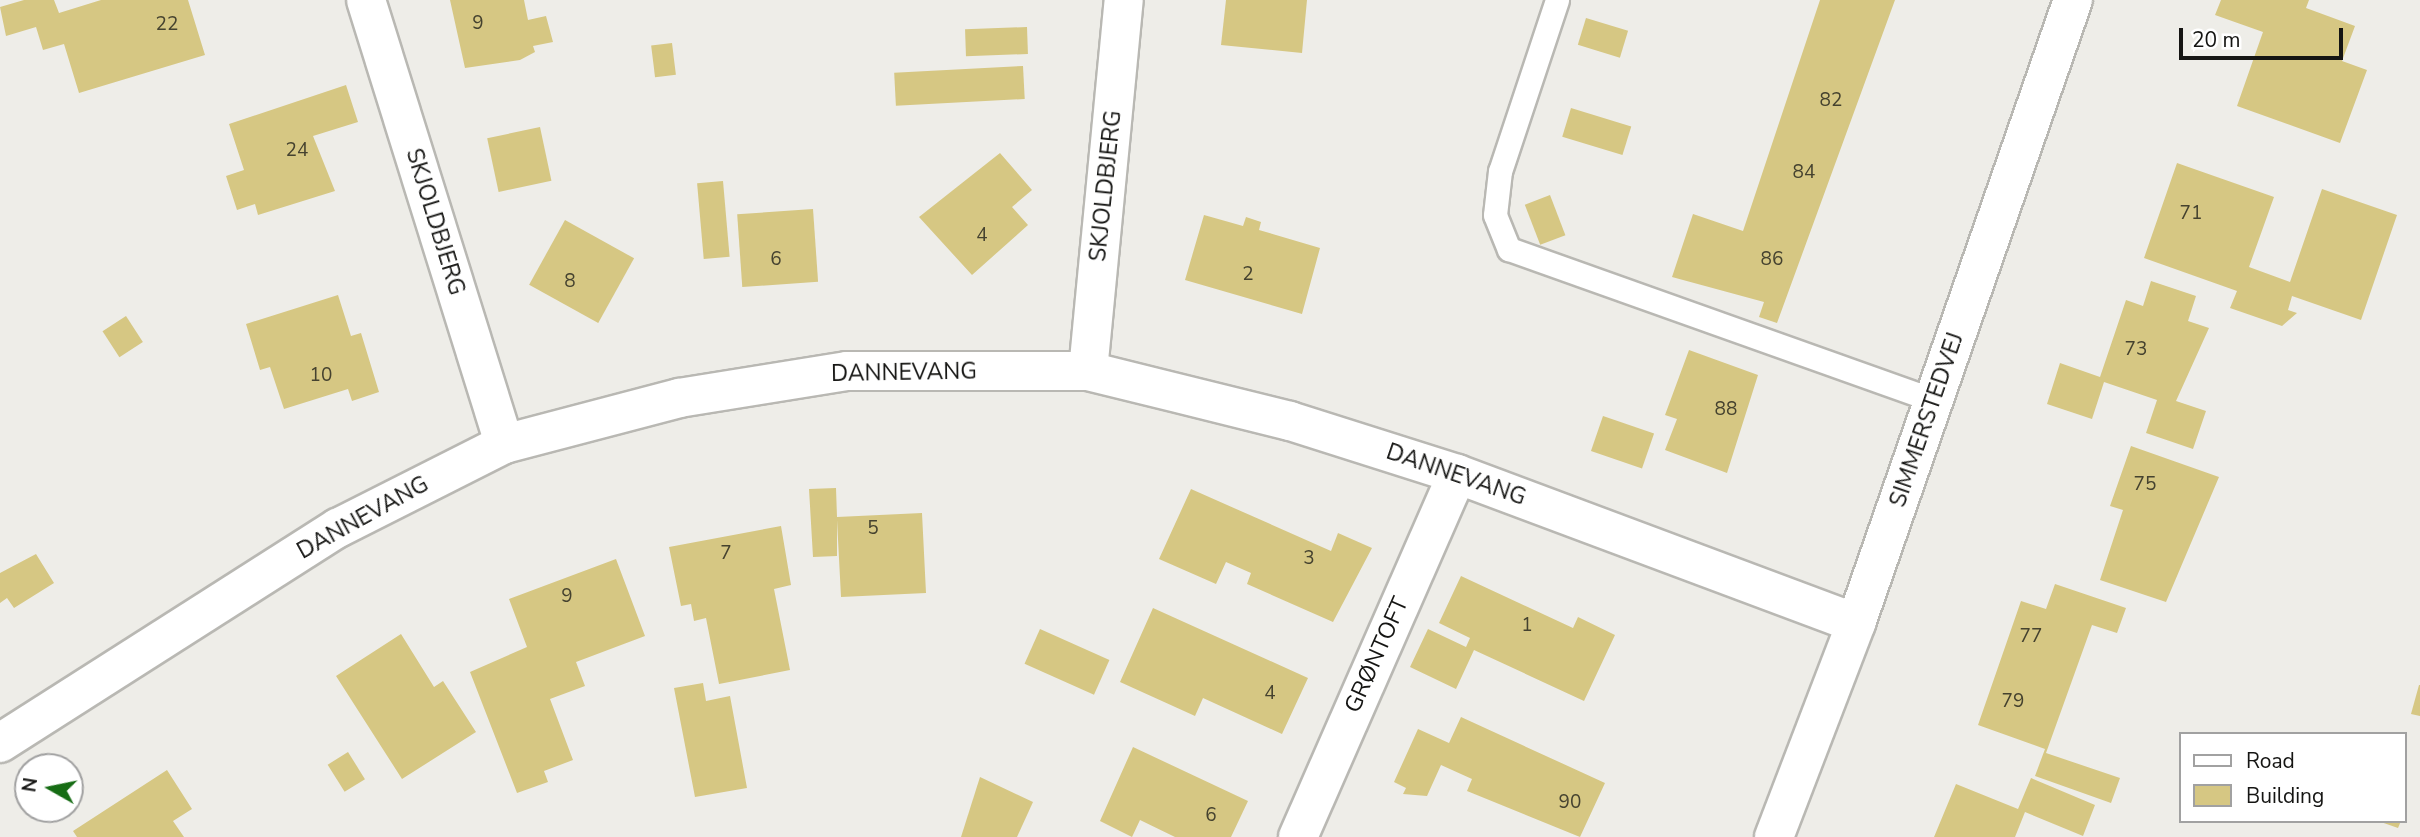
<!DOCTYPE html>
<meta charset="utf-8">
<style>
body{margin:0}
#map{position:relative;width:2420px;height:837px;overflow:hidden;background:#eeede8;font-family:"Nunito Sans",sans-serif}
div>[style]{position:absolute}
.building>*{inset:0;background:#d6c783;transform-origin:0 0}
.roads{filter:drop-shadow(2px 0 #b9b8b3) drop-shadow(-2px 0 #b9b8b3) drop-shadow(0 2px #b9b8b3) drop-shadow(0 -2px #b9b8b3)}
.service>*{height:23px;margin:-11.5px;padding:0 11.5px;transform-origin:11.5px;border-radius:11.5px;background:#fff}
.minor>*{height:38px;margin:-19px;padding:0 19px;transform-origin:19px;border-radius:19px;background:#fff}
.tertiary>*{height:38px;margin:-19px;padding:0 19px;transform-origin:19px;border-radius:19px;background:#fff}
span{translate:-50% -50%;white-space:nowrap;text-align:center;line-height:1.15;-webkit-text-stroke:6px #fff;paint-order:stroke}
.number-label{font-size:19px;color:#45422f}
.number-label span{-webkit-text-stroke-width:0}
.street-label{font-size:23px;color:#151513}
.legend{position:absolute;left:2179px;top:732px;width:228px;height:91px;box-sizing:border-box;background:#fff;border:2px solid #a1a1a1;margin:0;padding:9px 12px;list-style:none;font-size:21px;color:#151513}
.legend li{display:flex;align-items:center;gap:14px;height:35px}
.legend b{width:35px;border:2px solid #a1a1a1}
.north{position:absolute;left:14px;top:753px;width:70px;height:70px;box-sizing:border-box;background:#fff;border:2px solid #a1a1a1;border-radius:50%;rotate:279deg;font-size:19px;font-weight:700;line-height:28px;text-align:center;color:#151513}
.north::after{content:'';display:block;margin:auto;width:24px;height:32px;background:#166c14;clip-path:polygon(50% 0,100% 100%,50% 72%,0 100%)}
.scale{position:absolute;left:2179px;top:28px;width:164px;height:32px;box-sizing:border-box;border:4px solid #151513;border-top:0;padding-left:9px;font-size:21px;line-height:24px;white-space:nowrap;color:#151513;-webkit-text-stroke:5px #fff;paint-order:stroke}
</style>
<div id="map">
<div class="building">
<i style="clip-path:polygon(24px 0,54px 0,59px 13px,101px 0,188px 0,205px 55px,79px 93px,64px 44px,43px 50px,36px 27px,6px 36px,0 7px)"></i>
<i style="clip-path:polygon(450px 0,524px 0,528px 20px,546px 16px,553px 42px,533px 46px,535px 52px,520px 60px,465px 68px)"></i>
<i style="clip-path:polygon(1226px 0,1307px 0,1302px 53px,1221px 45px)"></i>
<i style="clip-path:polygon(1820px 0,1895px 0,1777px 323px,1759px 317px,1764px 302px,1672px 277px,1693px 214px,1743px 231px)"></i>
<i style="clip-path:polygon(2221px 0,2309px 0,2306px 8px,2355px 26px,2342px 61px,2367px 70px,2340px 143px,2237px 106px,2263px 32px,2215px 15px)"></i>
<i style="left:1586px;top:18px;width:44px;height:28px;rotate:17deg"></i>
<i style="left:1027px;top:27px;width:27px;height:62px;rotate:88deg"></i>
<i style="left:672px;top:43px;width:32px;height:21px;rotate:83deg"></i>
<i style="left:1023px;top:66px;width:33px;height:129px;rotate:87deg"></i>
<i style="clip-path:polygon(346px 85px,358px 122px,313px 136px,335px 191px,258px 215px,255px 204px,237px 210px,226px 176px,244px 170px,229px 124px)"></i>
<i style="left:1571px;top:108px;width:63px;height:30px;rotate:17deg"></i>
<i style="left:540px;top:127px;width:55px;height:54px;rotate:78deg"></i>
<i style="clip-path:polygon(1000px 153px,1032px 190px,1012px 207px,1028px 225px,972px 275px,919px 217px)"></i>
<i style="clip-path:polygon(2177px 163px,2274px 197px,2249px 267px,2290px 282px,2322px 189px,2397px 215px,2361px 320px,2292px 296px,2288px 310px,2297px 313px,2282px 326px,2230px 308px,2237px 291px,2144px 258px)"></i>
<i style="left:723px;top:181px;width:76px;height:26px;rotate:85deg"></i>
<i style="left:1550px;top:195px;width:43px;height:27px;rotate:69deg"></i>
<i style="left:813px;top:209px;width:73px;height:76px;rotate:86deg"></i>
<i style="clip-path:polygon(1204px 215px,1243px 226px,1246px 217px,1261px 222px,1259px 230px,1320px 248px,1302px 314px,1185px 280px)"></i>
<i style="left:565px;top:220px;width:79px;height:74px;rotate:29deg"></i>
<i style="clip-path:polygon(2151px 281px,2196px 296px,2188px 321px,2209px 328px,2176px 401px,2206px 411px,2193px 449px,2146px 433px,2157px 400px,2104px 382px,2092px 419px,2047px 404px,2060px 363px,2100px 377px,2126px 300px,2143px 306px)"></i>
<i style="clip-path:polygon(338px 295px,351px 336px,361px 333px,379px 392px,352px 401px,348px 389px,284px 409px,270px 367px,260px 370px,246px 324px)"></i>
<i style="left:126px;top:316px;width:31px;height:28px;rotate:57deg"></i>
<i style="clip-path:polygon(1689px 350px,1758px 375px,1727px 473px,1665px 450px,1677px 419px,1665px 415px)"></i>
<i style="left:1603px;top:416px;width:54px;height:37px;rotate:19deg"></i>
<i style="clip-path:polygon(2131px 446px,2219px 477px,2166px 602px,2100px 580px,2123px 510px,2110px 506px)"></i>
<i style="clip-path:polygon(836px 488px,837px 517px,922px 513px,926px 593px,841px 597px,837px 520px,837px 556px,813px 557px,809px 489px)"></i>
<i style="clip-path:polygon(1191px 489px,1331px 551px,1338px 533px,1372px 548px,1333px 622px,1247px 584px,1251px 573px,1226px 562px,1216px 584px,1159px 559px)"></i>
<i style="clip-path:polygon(781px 526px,791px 585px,774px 589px,790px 670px,719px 684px,706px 618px,694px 621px,691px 604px,681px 606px,669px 547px)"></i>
<i style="clip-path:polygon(36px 554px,54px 583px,14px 608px,7px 598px,0 603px,0 573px)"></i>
<i style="clip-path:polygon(616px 559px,645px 636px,576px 662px,585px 686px,550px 699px,573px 760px,544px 771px,548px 782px,517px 793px,470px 672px,527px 647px,509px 599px)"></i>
<i style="clip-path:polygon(1461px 576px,1573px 628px,1578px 617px,1615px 635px,1584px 701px,1474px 650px,1456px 689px,1410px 667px,1428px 629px,1466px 647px,1470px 638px,1439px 623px)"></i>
<i style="clip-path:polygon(2055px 584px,2126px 608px,2117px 633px,2092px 625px,2046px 753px,2120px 778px,2111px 803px,2035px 776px,2045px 749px,1978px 725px,2021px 601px,2046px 609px)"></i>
<i style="clip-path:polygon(1153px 608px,1308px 678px,1282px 734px,1203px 698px,1195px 716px,1120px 682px)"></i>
<i style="left:1040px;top:629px;width:76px;height:38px;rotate:24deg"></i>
<i style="clip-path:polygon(401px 634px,434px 687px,443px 681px,476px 732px,402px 779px,336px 676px)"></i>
<i style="clip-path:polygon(703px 683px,706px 701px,730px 696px,747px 788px,695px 797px,674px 688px)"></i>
<i style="clip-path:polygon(2419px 685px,2420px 685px,2420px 716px,2411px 714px)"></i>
<i style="clip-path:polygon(1461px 717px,1605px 783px,1580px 837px,1467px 791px,1472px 779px,1441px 765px,1427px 796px,1403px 794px,1406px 788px,1394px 782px,1418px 729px,1449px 743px)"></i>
<i style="clip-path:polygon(1133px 747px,1248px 801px,1231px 837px,1175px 837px,1140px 820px,1132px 837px,1100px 821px)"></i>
<i style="left:348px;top:752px;width:32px;height:24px;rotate:58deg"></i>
<i style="clip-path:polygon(167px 770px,192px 809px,173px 821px,184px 837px,77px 837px,73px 831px)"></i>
<i style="clip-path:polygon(980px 777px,1033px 802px,1017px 837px,961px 837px)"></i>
<i style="clip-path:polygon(2031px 778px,2095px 805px,2083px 836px,2025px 812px,2015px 837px,1934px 837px,1956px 784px,2018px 809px)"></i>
<i style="clip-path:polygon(2378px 821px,2401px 821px,2398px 828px)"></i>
</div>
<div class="roads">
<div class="service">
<i style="left:1557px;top:0;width:180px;rotate:108.4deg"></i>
<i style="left:1500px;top:171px;width:44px;rotate:96.5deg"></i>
<i style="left:1495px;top:215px;width:37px;rotate:68deg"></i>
<i style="left:1509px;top:249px;width:451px;rotate:19.6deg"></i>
</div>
<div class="minor">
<i style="left:366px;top:0;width:465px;rotate:72.7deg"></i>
<i style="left:1088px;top:371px;width:373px;rotate:-84.5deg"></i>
<i style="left:0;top:743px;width:401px;rotate:-32.5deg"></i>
<i style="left:338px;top:528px;width:186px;rotate:-26.8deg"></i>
<i style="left:504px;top:444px;width:181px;rotate:-14.7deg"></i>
<i style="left:679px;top:398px;width:170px;rotate:-9.1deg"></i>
<i style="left:847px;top:371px;width:241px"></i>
<i style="left:1088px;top:371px;width:208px;rotate:13.9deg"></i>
<i style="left:1290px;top:421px;width:175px;rotate:17.6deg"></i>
<i style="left:1457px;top:474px;width:426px;rotate:20.5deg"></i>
<i style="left:1298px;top:837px;width:396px;rotate:-66.3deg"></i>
</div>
<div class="tertiary">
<i style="left:1774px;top:837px;width:229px;rotate:-69deg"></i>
<i style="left:1856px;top:623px;width:660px;rotate:-70.8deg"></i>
</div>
</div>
<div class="number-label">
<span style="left:478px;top:24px">9</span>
<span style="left:167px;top:25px">22</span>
<span style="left:1831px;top:101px">82</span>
<span style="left:297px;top:151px">24</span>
<span style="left:1804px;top:173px">84</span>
<span style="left:2191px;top:214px">71</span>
<span style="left:982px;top:236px">4</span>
<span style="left:776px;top:260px">6</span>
<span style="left:1772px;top:260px">86</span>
<span style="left:1248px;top:275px">2</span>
<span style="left:570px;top:282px">8</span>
<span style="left:2136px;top:350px">73</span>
<span style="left:321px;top:376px">10</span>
<span style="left:1726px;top:410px">88</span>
<span style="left:2145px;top:485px">75</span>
<span style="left:873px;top:529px">5</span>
<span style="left:726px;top:554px">7</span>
<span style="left:1309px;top:559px">3</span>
<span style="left:567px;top:597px">9</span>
<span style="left:1527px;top:626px">1</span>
<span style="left:2031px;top:637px">77</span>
<span style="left:1270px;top:694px">4</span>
<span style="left:2013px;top:702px">79</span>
<span style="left:1570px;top:803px">90</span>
<span style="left:1211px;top:816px">6</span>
</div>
<div class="street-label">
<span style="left:1106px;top:186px;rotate:-84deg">SKJOLDBJERG</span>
<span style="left:435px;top:222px;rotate:73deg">SKJOLDBJERG</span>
<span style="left:904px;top:373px;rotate:-1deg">DANNEVANG</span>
<span style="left:1927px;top:420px;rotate:-71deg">SIMMERSTEDVEJ</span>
<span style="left:1456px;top:475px;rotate:19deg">DANNEVANG</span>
<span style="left:363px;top:518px;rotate:-29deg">DANNEVANG</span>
<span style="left:1377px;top:655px;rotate:-66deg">GRØNTOFT</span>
</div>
<ul class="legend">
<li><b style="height:9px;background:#fff"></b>Road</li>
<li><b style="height:19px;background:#d6c783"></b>Building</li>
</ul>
<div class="north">N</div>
<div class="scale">20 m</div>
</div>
